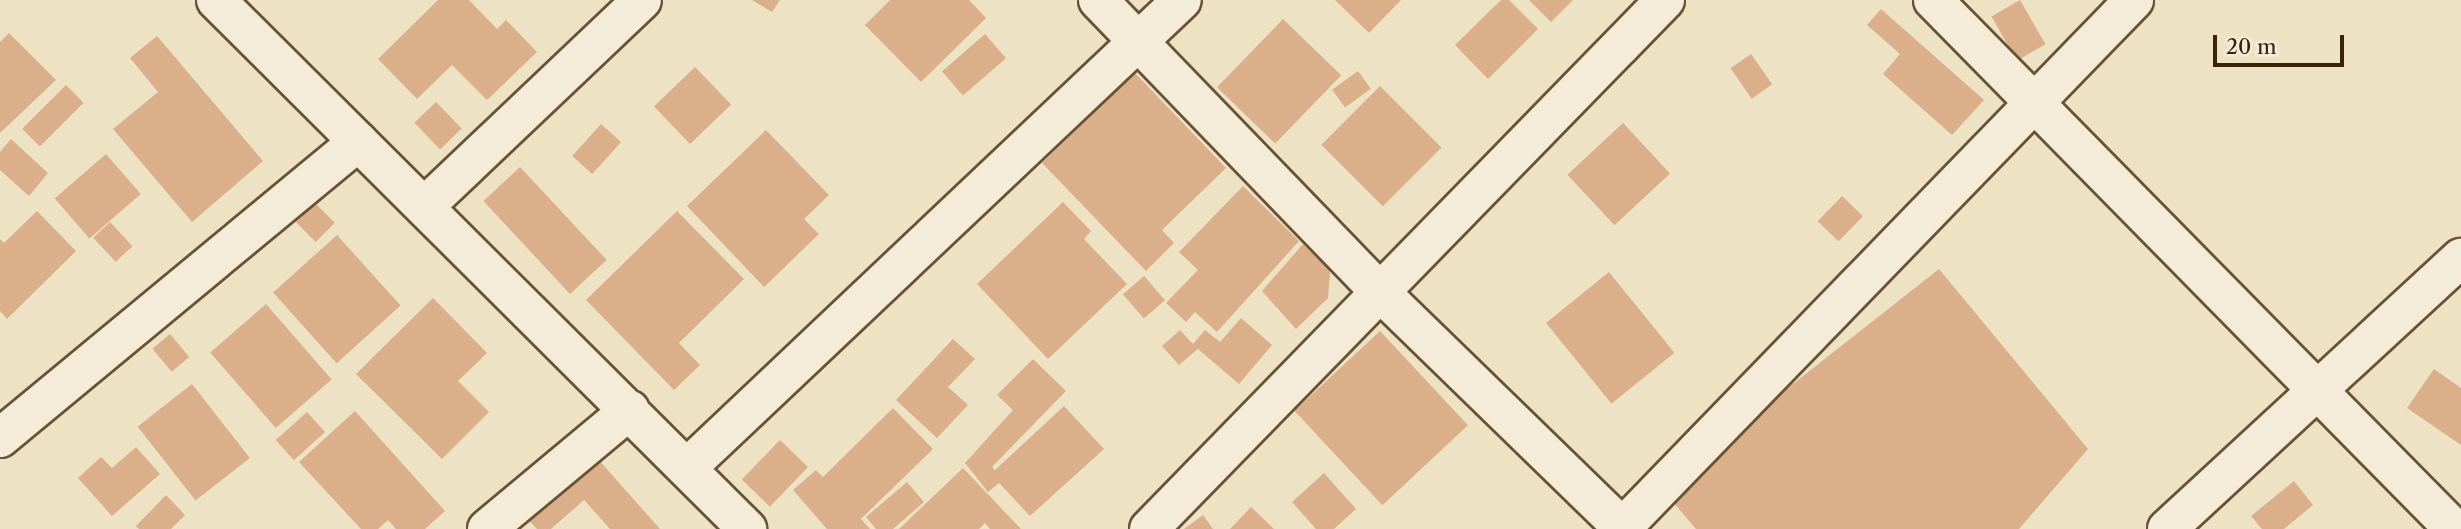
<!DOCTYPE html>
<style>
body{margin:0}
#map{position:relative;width:2461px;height:529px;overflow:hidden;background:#eee2c5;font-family:"Libre Caslon Text",serif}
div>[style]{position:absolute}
.building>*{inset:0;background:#dbaf8a;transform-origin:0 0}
.roads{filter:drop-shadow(2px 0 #685336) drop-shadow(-2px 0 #685336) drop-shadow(0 2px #685336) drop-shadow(0 -2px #685336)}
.minor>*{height:38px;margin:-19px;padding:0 19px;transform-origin:19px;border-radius:19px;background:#f4ecd9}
span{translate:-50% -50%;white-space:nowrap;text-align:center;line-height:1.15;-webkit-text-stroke:6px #f4ecd9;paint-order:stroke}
.scale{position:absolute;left:2213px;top:35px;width:131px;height:32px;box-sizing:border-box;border:4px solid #3b2306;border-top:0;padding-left:9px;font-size:21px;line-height:24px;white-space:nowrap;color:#3b2306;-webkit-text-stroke:5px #f4ecd9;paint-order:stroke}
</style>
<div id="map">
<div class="building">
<i style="clip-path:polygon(438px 0,469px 0,497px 29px,506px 20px,537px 52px,487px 100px,452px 65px,417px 99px,378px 59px)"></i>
<i style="clip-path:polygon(752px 0,780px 0,772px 12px)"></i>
<i style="clip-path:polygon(890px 0,969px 0,986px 18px,921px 82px,865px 25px)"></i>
<i style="clip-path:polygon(1335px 0,1401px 0,1369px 33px)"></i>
<i style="clip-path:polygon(1501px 0,1509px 0,1538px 29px,1488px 79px,1455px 45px)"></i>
<i style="clip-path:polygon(1529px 0,1573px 0,1551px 22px)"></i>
<i style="left:2020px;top:0;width:51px;height:33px;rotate:60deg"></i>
<i style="clip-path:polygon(1881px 9px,1984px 100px,1952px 135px,1883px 74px,1900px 54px,1867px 25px)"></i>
<i style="left:1283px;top:19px;width:81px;height:95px;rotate:44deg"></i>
<i style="clip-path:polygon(9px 33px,56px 80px,0 133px,0 42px)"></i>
<i style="left:985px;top:34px;width:32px;height:57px;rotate:49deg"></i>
<i style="clip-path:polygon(157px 36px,263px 161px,192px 222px,113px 129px,158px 92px,130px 58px)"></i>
<i style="left:1751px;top:54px;width:37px;height:25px;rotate:55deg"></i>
<i style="left:695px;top:67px;width:52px;height:57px;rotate:46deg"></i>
<i style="left:1358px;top:71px;width:22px;height:32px;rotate:54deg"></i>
<i style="clip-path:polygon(1135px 73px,1226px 168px,1162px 230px,1174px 243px,1146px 271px,1042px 163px)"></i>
<i style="left:66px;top:85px;width:25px;height:62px;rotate:45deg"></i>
<i style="left:1380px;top:86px;width:87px;height:83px;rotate:45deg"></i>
<i style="left:436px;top:102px;width:37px;height:30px;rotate:46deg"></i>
<i style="left:1623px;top:123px;width:69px;height:76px;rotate:47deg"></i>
<i style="left:601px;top:124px;width:27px;height:43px;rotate:42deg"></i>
<i style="clip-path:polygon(766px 130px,829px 195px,804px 219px,819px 234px,764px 287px,687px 206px)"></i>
<i style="clip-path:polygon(11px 139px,48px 173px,29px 196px,0 170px,0 152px)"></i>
<i style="left:106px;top:154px;width:53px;height:68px;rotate:49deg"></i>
<i style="left:520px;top:167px;width:127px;height:50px;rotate:47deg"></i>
<i style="clip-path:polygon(1243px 186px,1299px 241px,1217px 332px,1195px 312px,1186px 322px,1166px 303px,1198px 270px,1179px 252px)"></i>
<i style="left:1842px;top:196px;width:29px;height:35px;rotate:44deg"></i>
<i style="clip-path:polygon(1063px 202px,1091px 231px,1084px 239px,1127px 284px,1048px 359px,977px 284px)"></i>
<i style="left:315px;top:203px;width:28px;height:27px;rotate:45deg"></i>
<i style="clip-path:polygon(37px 211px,76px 251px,7px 319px,0 311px,0 239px,4px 243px)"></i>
<i style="clip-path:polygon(677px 211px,744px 279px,679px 343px,700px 365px,674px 390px,586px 300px)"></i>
<i style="left:110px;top:222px;width:33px;height:23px;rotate:47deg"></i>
<i style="left:337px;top:235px;width:95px;height:86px;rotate:48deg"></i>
<i style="clip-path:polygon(1303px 244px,1330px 271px,1328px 298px,1296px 329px,1262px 291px)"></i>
<i style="clip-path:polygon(1939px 269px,2088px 449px,2019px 529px,1696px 529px,1661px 488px)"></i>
<i style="left:1609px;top:272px;width:104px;height:81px;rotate:51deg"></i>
<i style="left:1144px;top:276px;width:32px;height:28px;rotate:49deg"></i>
<i style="clip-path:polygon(433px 298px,487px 353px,458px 381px,489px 412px,442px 459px,356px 374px)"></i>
<i style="left:266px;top:304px;width:100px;height:74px;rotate:49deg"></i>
<i style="clip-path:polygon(1241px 318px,1272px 345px,1239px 384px,1198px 349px,1179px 365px,1162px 346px,1180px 330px,1193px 344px,1205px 330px,1220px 342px)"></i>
<i style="left:1380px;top:331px;width:129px;height:117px;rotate:47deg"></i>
<i style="left:170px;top:334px;width:30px;height:23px;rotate:50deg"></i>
<i style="clip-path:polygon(953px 339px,975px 359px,948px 387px,968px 405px,937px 438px,896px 400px)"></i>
<i style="clip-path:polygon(1033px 359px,1066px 391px,992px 467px,995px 470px,1064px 406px,1104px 449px,1030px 516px,999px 483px,988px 492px,965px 463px,1013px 410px,997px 395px)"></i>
<i style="clip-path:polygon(2434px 369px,2461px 388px,2461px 445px,2407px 408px)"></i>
<i style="left:192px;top:384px;width:94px;height:69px;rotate:52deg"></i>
<i style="clip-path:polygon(893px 408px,933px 449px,861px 519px,870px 529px,827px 529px,793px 490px,816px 470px,823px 477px)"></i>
<i style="clip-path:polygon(355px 411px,445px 511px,425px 529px,396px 529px,388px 520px,378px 529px,361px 529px,299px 462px)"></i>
<i style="left:307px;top:412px;width:27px;height:42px;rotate:48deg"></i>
<i style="left:780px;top:440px;width:39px;height:55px;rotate:44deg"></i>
<i style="clip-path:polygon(136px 447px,160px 474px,112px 516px,78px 478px,101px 457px,112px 468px)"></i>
<i style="clip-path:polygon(590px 450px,660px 529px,610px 529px,584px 500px,551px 529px,537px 529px,520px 511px)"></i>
<i style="clip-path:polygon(963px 468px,1021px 529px,990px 529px,985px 523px,979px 529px,899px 529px)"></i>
<i style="clip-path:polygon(1324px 473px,1356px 509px,1334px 529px,1316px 529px,1292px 502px)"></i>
<i style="clip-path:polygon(2294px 481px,2313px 505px,2284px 529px,2262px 529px,2251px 516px)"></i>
<i style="clip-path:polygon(907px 482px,924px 502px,893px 529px,876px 529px,866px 517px)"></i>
<i style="clip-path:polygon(166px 495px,185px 515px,171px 529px,139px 529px,136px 526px)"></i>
<i style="clip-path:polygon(1251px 507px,1274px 529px,1230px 529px)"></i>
<i style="clip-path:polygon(1203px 515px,1213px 529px,1184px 529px)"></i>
</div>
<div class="roads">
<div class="minor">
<i style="left:216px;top:0;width:750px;rotate:44.89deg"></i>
<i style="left:1098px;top:0;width:403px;rotate:46deg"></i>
<i style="left:1378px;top:290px;width:343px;rotate:44.2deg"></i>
<i style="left:1933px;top:0;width:742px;rotate:45.44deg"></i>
<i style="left:425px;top:206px;width:299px;rotate:-43.5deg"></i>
<i style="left:0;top:438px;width:465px;rotate:-39.6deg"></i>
<i style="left:689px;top:466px;width:678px;rotate:-43.39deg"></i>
<i style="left:487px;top:529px;width:186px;rotate:-39.8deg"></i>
<i style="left:1149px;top:529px;width:739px;rotate:-45.71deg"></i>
<i style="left:1621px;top:529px;width:737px;rotate:-45.88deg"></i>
<i style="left:2167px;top:529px;width:400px;rotate:-42.7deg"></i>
</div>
</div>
<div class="scale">20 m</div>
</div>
